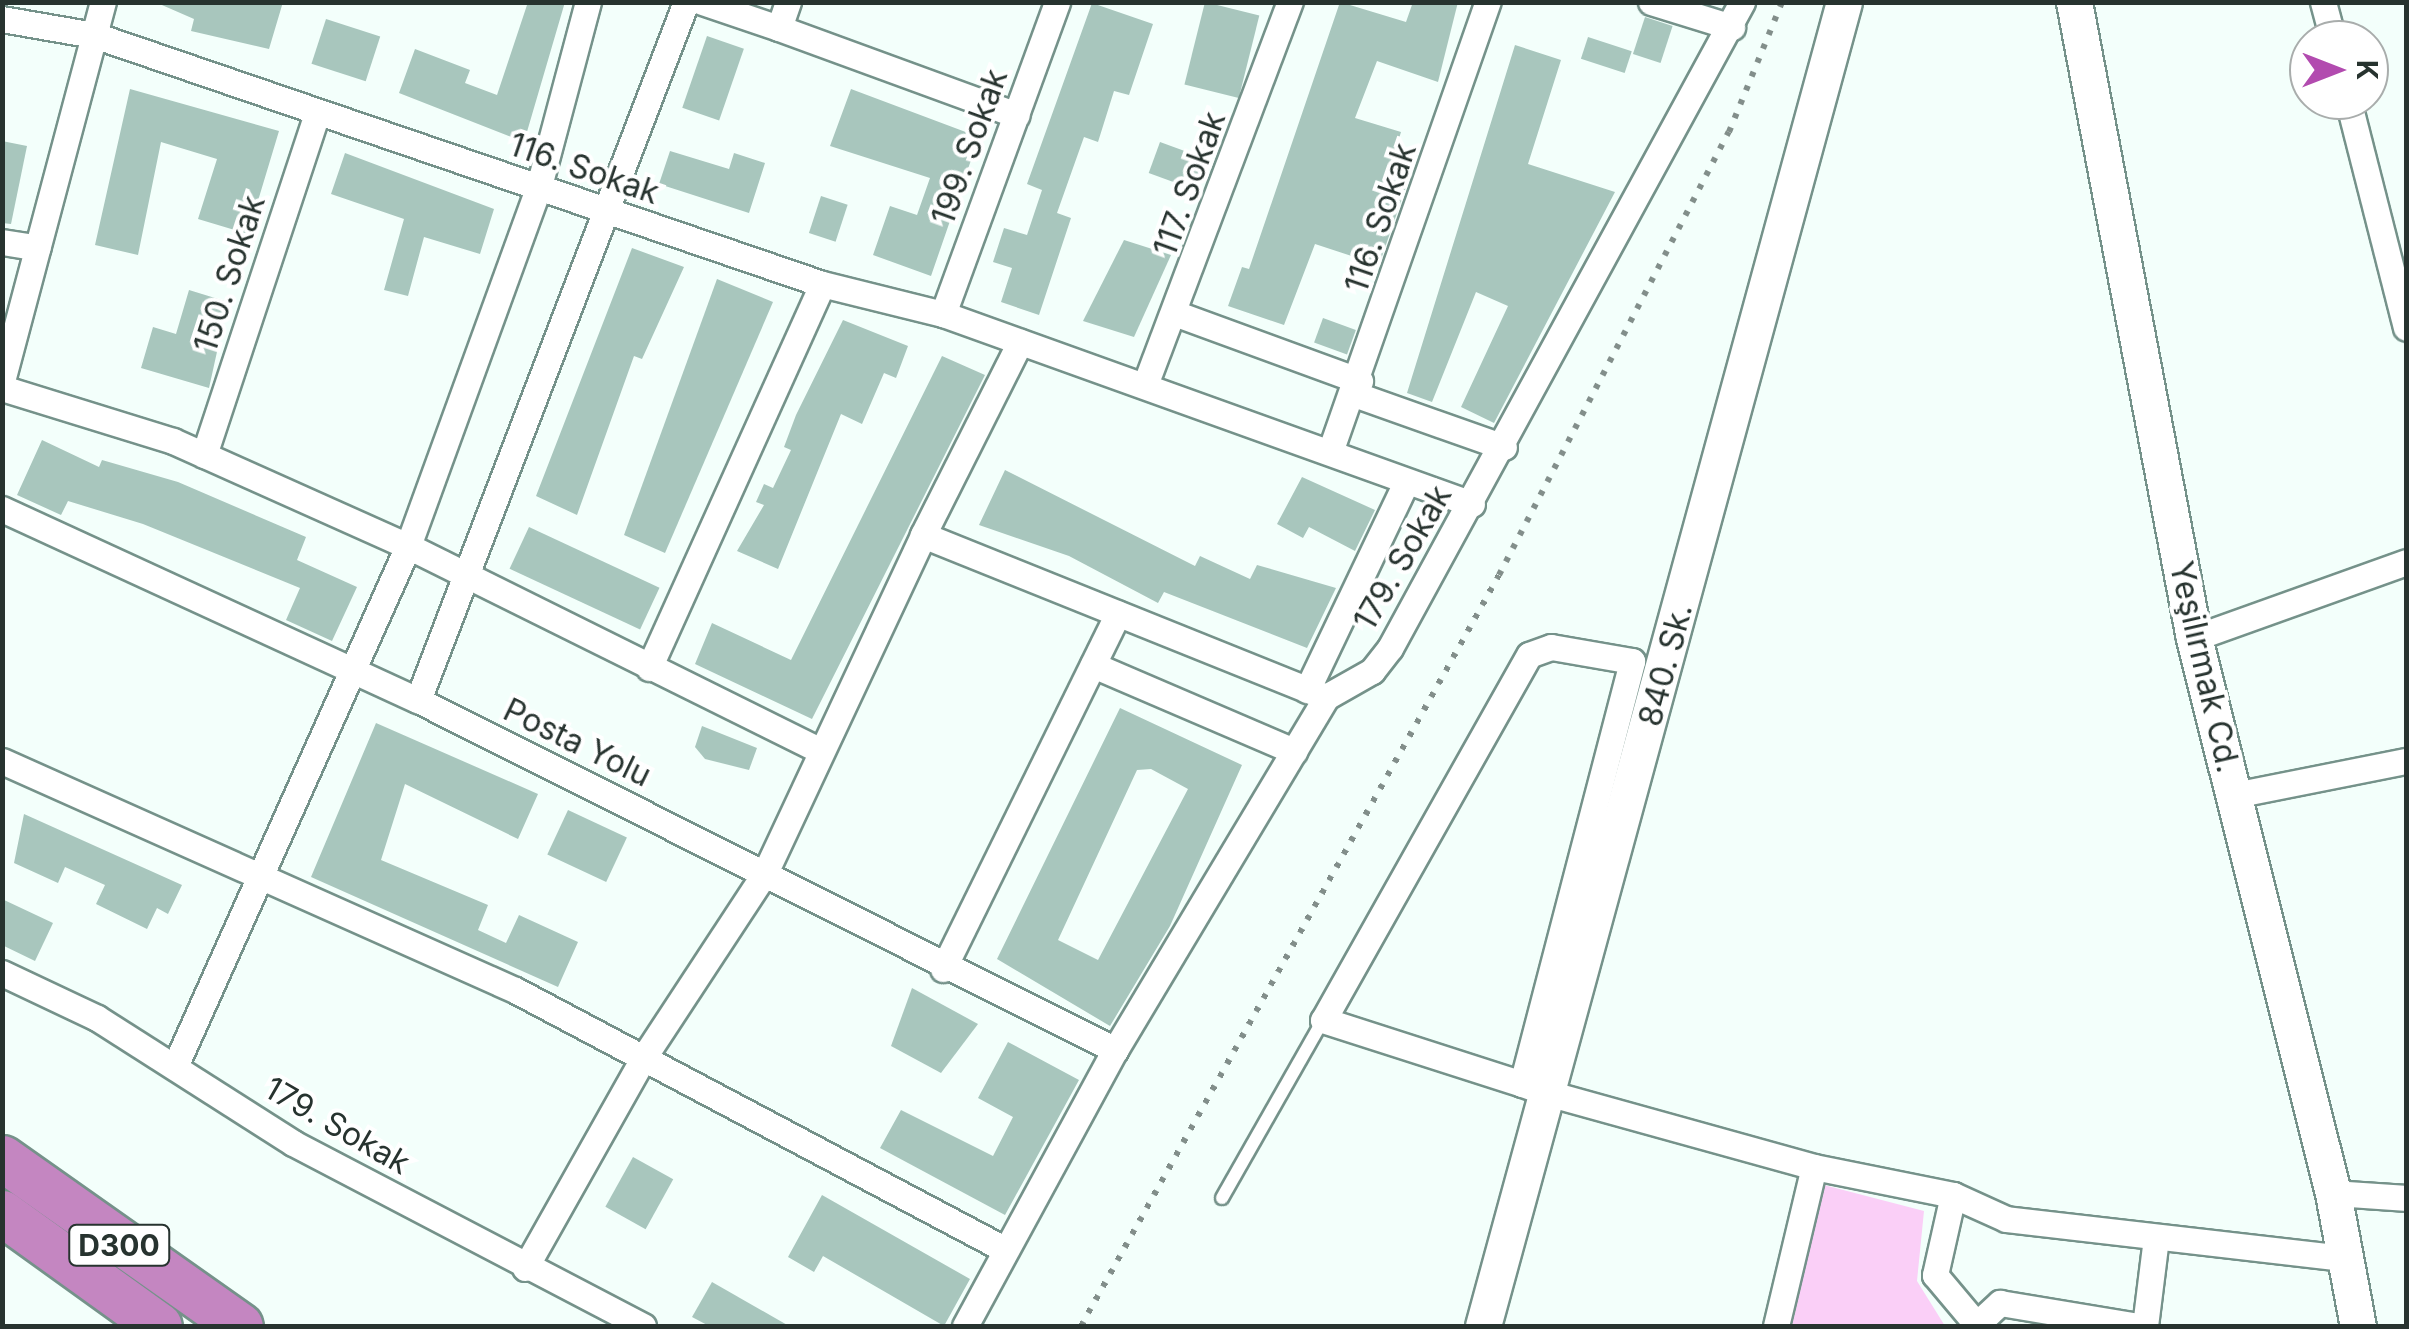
<!DOCTYPE html>
<meta charset="utf-8">
<style>
body{margin:0}
#map{position:relative;width:2409px;height:1329px;overflow:hidden;background:#f3fffb;font-family:Inter,sans-serif}
div>[style]{position:absolute}
.green>*{inset:0;background:#facff7}
.building>*{inset:0;background:#a8c6bd;transform-origin:0 0}
.roads{filter:drop-shadow(2px 0 #75928a) drop-shadow(-2px 0 #75928a) drop-shadow(0 2px #75928a) drop-shadow(0 -2px #75928a)}
.lane>*{height:12px;margin:-6px;padding:0 6px;transform-origin:6px;border-radius:6px;background:#fff}
.street>*{height:25px;margin:-12.5px;padding:0 12.5px;transform-origin:12.5px;border-radius:12.5px;background:#fff}
.secondary>*{height:35px;margin:-17.5px;padding:0 17.5px;transform-origin:17.5px;border-radius:17.5px;background:#fff}
.highway>*{height:45px;margin:-22.5px;padding:0 22.5px;transform-origin:22.5px;border-radius:22.5px;background:#c486c1}
.rail>*{height:6px;margin-top:-3px;transform-origin:0;background:repeating-linear-gradient(90deg,#828e8a 0 5px,transparent 0 15px)}
span{translate:-50% -50%;white-space:nowrap;text-align:center;line-height:1.15;-webkit-text-stroke:8px #fff;paint-order:stroke}
.shield-label span{padding:2px 8px;background:#fff;border:2px solid;border-radius:8px;-webkit-text-stroke-width:0}
.shield-label{font-size:30px;color:#27332f;font-weight:700}
.street-label{font-size:32px;color:#27332f}
.frame{position:absolute;inset:0;border:5px solid #27332f;pointer-events:none}
.north{position:absolute;left:2289px;top:20px;width:100px;height:100px;box-sizing:border-box;background:#fff;border:2px solid #a9adac;border-radius:50%;rotate:90deg;font-size:28px;font-weight:700;line-height:40px;text-align:center;color:#27332f}
.north::after{content:'';display:block;margin:auto;width:35px;height:45px;background:#b24baf;clip-path:polygon(50% 0,100% 100%,50% 72%,0 100%)}
</style>
<div id="map">
<div class="green">
<i style="clip-path:polygon(1824px 1185px,1924px 1211px,1917px 1281px,1945px 1326px,1792px 1326px)"></i>
</div>
<div class="building">
<i style="clip-path:polygon(155px 2px,283px 2px,269px 49px,191px 31px,194px 19px)"></i>
<i style="clip-path:polygon(528px 2px,565px 2px,524px 142px,399px 93px,415px 49px,470px 70px,465px 83px,497px 95px)"></i>
<i style="left:1205px;top:2px;width:56px;height:85px;rotate:14deg"></i>
<i style="clip-path:polygon(1340px 2px,1406px 22px,1413px 2px,1458px 2px,1438px 82px,1377px 61px,1355px 118px,1401px 132px,1387px 178px,1407px 184px,1379px 265px,1315px 244px,1284px 325px,1228px 306px,1242px 267px,1249px 269px)"></i>
<i style="clip-path:polygon(1092px 3px,1153px 24px,1129px 95px,1114px 91px,1098px 142px,1084px 137px,1057px 213px,1071px 218px,1039px 315px,1001px 302px,1012px 268px,993px 262px,1004px 228px,1027px 235px,1042px 190px,1027px 184px)"></i>
<i style="left:1645px;top:17px;width:29px;height:39px;rotate:18deg"></i>
<i style="left:326px;top:19px;width:57px;height:47px;rotate:18deg"></i>
<i style="left:707px;top:36px;width:39px;height:76px;rotate:19deg"></i>
<i style="left:1588px;top:37px;width:46px;height:23px;rotate:18deg"></i>
<i style="clip-path:polygon(1515px 45px,1561px 60px,1528px 164px,1615px 192px,1494px 423px,1461px 407px,1508px 306px,1476px 292px,1432px 402px,1407px 393px)"></i>
<i style="clip-path:polygon(130px 89px,279px 131px,248px 234px,198px 219px,217px 159px,161px 142px,138px 255px,95px 245px)"></i>
<i style="clip-path:polygon(851px 89px,979px 137px,931px 276px,873px 255px,890px 206px,917px 215px,930px 178px,830px 146px)"></i>
<i style="clip-path:polygon(2px 141px,27px 146px,11px 224px,2px 223px)"></i>
<i style="left:1160px;top:142px;width:51px;height:33px;rotate:20deg"></i>
<i style="clip-path:polygon(670px 151px,729px 169px,734px 153px,765px 163px,749px 213px,659px 184px)"></i>
<i style="clip-path:polygon(345px 153px,494px 209px,480px 254px,424px 237px,408px 296px,384px 290px,404px 219px,331px 194px)"></i>
<i style="left:821px;top:196px;width:28px;height:39px;rotate:18deg"></i>
<i style="clip-path:polygon(1124px 240px,1171px 255px,1134px 337px,1083px 321px)"></i>
<i style="clip-path:polygon(632px 248px,684px 267px,642px 359px,634px 356px,577px 515px,536px 496px)"></i>
<i style="clip-path:polygon(717px 279px,773px 302px,665px 553px,624px 535px)"></i>
<i style="clip-path:polygon(189px 290px,228px 302px,209px 388px,141px 368px,153px 327px,176px 334px)"></i>
<i style="left:1323px;top:318px;width:35px;height:26px;rotate:20deg"></i>
<i style="clip-path:polygon(843px 320px,908px 346px,896px 378px,884px 373px,862px 424px,841px 414px,778px 569px,737px 551px,764px 505px,756px 502px,764px 484px,773px 488px,791px 450px,784px 447px,796px 415px)"></i>
<i style="clip-path:polygon(942px 356px,985px 375px,812px 719px,695px 664px,712px 623px,791px 660px)"></i>
<i style="clip-path:polygon(42px 440px,99px 467px,102px 460px,178px 482px,306px 537px,297px 560px,357px 587px,332px 641px,286px 620px,300px 588px,143px 524px,68px 501px,61px 515px,17px 495px)"></i>
<i style="clip-path:polygon(1005px 470px,1195px 566px,1200px 556px,1250px 579px,1257px 565px,1336px 588px,1307px 648px,1164px 592px,1158px 603px,1069px 556px,979px 525px)"></i>
<i style="clip-path:polygon(1302px 477px,1375px 510px,1355px 551px,1309px 527px,1303px 538px,1277px 524px)"></i>
<i style="left:529px;top:527px;width:144px;height:46px;rotate:25deg"></i>
<i style="clip-path:polygon(evenodd,1120px 708px,1242px 765px,1170px 926px,1110px 1026px,997px 959px,1120px 708px,1151px 769px,1188px 789px,1098px 960px,1058px 940px,1137px 770px,1151px 769px)"></i>
<i style="clip-path:polygon(376px 723px,538px 794px,518px 839px,405px 784px,381px 860px,488px 905px,478px 930px,506px 943px,519px 915px,578px 942px,558px 987px,311px 877px)"></i>
<i style="clip-path:polygon(702px 726px,757px 748px,749px 770px,705px 759px,695px 747px)"></i>
<i style="left:568px;top:810px;width:65px;height:49px;rotate:25deg"></i>
<i style="clip-path:polygon(24px 814px,182px 885px,168px 914px,157px 908px,147px 929px,96px 904px,105px 885px,65px 867px,58px 883px,14px 863px)"></i>
<i style="clip-path:polygon(2px 899px,53px 923px,35px 961px,2px 945px)"></i>
<i style="clip-path:polygon(912px 988px,978px 1024px,941px 1073px,891px 1046px)"></i>
<i style="clip-path:polygon(1008px 1042px,1079px 1080px,1005px 1215px,880px 1148px,901px 1110px,993px 1156px,1013px 1117px,978px 1098px)"></i>
<i style="left:633px;top:1157px;width:46px;height:57px;rotate:29deg"></i>
<i style="clip-path:polygon(822px 1195px,970px 1279px,944px 1326px,823px 1256px,814px 1272px,788px 1257px)"></i>
<i style="clip-path:polygon(712px 1282px,789px 1326px,709px 1326px,692px 1317px)"></i>
</div>
<div class="roads">
<div class="lane">
<i style="left:1222px;top:1198px;width:205px;rotate:-60.4deg"></i>
</div>
<div class="street">
<i style="left:702px;top:2px;width:81px;rotate:18.7deg"></i>
<i style="left:779px;top:28px;width:28px;rotate:-71deg"></i>
<i style="left:1651px;top:2px;width:85px;rotate:17.2deg"></i>
<i style="left:2323px;top:2px;width:39px;rotate:75deg"></i>
<i style="left:2px;top:19px;width:93px;rotate:9.9deg"></i>
<i style="left:94px;top:35px;width:769px;rotate:18.88deg"></i>
<i style="left:822px;top:284px;width:125px;rotate:13.9deg"></i>
<i style="left:943px;top:314px;width:562px;rotate:19.76deg"></i>
<i style="left:779px;top:28px;width:253px;rotate:20.1deg"></i>
<i style="left:2348px;top:100px;width:235px;rotate:75.7deg"></i>
<i style="left:2px;top:242px;width:36px;rotate:9deg"></i>
<i style="left:943px;top:314px;width:332px;rotate:-69.9deg"></i>
<i style="left:1177px;top:314px;width:195px;rotate:20.1deg"></i>
<i style="left:1020px;top:342px;width:216px;rotate:116.7deg"></i>
<i style="left:923px;top:535px;width:434px;rotate:21.9deg"></i>
<i style="left:2px;top:381px;width:392px;rotate:-75.1deg"></i>
<i style="left:1145px;top:385px;width:410px;rotate:-69.3deg"></i>
<i style="left:2px;top:388px;width:179px;rotate:17.2deg"></i>
<i style="left:173px;top:441px;width:257px;rotate:24.1deg"></i>
<i style="left:408px;top:546px;width:459px;rotate:26.4deg"></i>
<i style="left:1354px;top:394px;width:159px;rotate:19.5deg"></i>
<i style="left:1330px;top:452px;width:477px;rotate:-70.7deg"></i>
<i style="left:204px;top:455px;width:360px;rotate:-71.7deg"></i>
<i style="left:2px;top:509px;width:458px;rotate:24.7deg"></i>
<i style="left:418px;top:700px;width:780px;rotate:26.66deg"></i>
<i style="left:2194px;top:638px;width:225px;rotate:-19.7deg"></i>
<i style="left:1093px;top:665px;width:219px;rotate:23.2deg"></i>
<i style="left:649px;top:668px;width:421px;rotate:-65.7deg"></i>
<i style="left:1307px;top:690px;width:230px;rotate:-64.5deg"></i>
<i style="left:418px;top:700px;width:748px;rotate:-69deg"></i>
<i style="left:2px;top:761px;width:562px;rotate:24.06deg"></i>
<i style="left:515px;top:990px;width:553px;rotate:27.91deg"></i>
<i style="left:2234px;top:795px;width:175px;rotate:-11.2deg"></i>
<i style="left:943px;top:969px;width:396px;rotate:-63.8deg"></i>
<i style="left:2px;top:973px;width:105px;rotate:25.3deg"></i>
<i style="left:97px;top:1018px;width:232px;rotate:32.5deg"></i>
<i style="left:293px;top:1143px;width:395px;rotate:27.6deg"></i>
<i style="left:176px;top:1064px;width:568px;rotate:-65.87deg"></i>
<i style="left:408px;top:546px;width:383px;rotate:-70deg"></i>
<i style="left:539px;top:186px;width:190px;rotate:-75.1deg"></i>
<i style="left:1522px;top:1084px;width:437px;rotate:-75.4deg"></i>
<i style="left:1632px;top:661px;width:82px;rotate:-170.2deg"></i>
<i style="left:1551px;top:647px;width:23px;rotate:160deg"></i>
<i style="left:1529px;top:655px;width:419px;rotate:119.4deg"></i>
<i style="left:1323px;top:1020px;width:209px;rotate:17.8deg"></i>
<i style="left:1522px;top:1084px;width:31px;rotate:19deg"></i>
<i style="left:1551px;top:1094px;width:273px;rotate:15.5deg"></i>
<i style="left:1814px;top:1167px;width:142px;rotate:11.4deg"></i>
<i style="left:1953px;top:1195px;width:58px;rotate:24.4deg"></i>
<i style="left:2006px;top:1219px;width:338px;rotate:6.6deg"></i>
<i style="left:2333px;top:1193px;width:73px;rotate:3.9deg"></i>
<i style="left:1953px;top:1195px;width:82px;rotate:102.7deg"></i>
<i style="left:1935px;top:1275px;width:65px;rotate:50deg"></i>
<i style="left:525px;top:1268px;width:242px;rotate:-60.6deg"></i>
<i style="left:644px;top:1057px;width:220px;rotate:-56.7deg"></i>
<i style="left:765px;top:873px;width:373px;rotate:-64.9deg"></i>
<i style="left:965px;top:1326px;width:314px;rotate:-61.5deg"></i>
<i style="left:1115px;top:1050px;width:411px;rotate:-59.1deg"></i>
<i style="left:1326px;top:697px;width:53px;rotate:-29.5deg"></i>
<i style="left:1372px;top:671px;width:29px;rotate:-52deg"></i>
<i style="left:1390px;top:648px;width:736px;rotate:-61.41deg"></i>
<i style="left:1776px;top:1326px;width:163px;rotate:-76.6deg"></i>
<i style="left:1975px;top:1326px;width:34px;rotate:-43deg"></i>
<i style="left:2000px;top:1303px;width:139px;rotate:9.5deg"></i>
<i style="left:2145px;top:1326px;width:89px;rotate:-82.9deg"></i>
</div>
<div class="secondary">
<i style="left:2074px;top:2px;width:647px;rotate:79.32deg"></i>
<i style="left:2194px;top:638px;width:572px;rotate:75.94deg"></i>
<i style="left:2333px;top:1193px;width:135px;rotate:79.4deg"></i>
<i style="left:1483px;top:1326px;width:1372px;rotate:-74.75deg"></i>
</div>
<div class="highway">
<i style="left:2px;top:1158px;width:291px;rotate:35.2deg"></i>
<i style="left:2px;top:1213px;width:193px;rotate:35.7deg"></i>
</div>
</div>
<div class="rail">
<i style="left:1081px;top:1326px;width:859px;rotate:-60.9deg"></i>
<i style="left:1499px;top:575px;width:499px;rotate:-62.6deg"></i>
<i style="left:1729px;top:132px;width:140px;rotate:-67.8deg"></i>
</div>
<div class="shield-label">
<span style="left:119px;top:1245px">D300</span>
</div>
<div class="street-label">
<span style="left:970px;top:147px;rotate:-70deg">199. Sokak</span>
<span style="left:584px;top:169px;rotate:19deg">116. Sokak</span>
<span style="left:1190px;top:184px;rotate:-70deg">117. Sokak</span>
<span style="left:1381px;top:218px;rotate:-71deg">116. Sokak</span>
<span style="left:230px;top:274px;rotate:-72deg">150. Sokak</span>
<span style="left:1403px;top:558px;rotate:-60deg">179. Sokak</span>
<span style="left:1666px;top:665px;rotate:-75deg">840. Sk.</span>
<span style="left:2204px;top:667px;rotate:77deg">Yeşilırmak Cd.</span>
<span style="left:577px;top:743px;rotate:26deg">Posta Yolu</span>
<span style="left:337px;top:1126px;rotate:30deg">179. Sokak</span>
</div>
<div class="frame"></div>
<div class="north">K</div>
</div>
